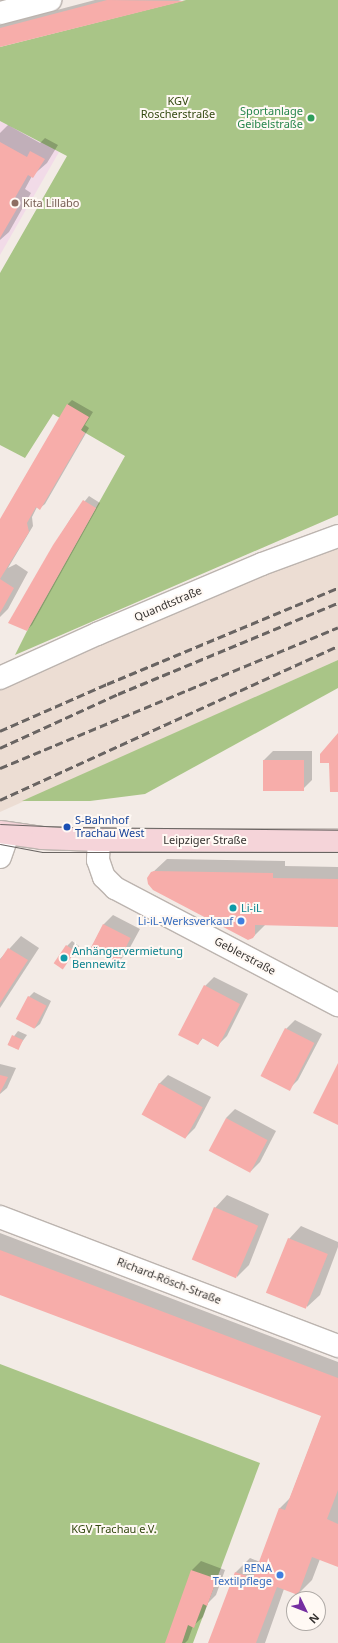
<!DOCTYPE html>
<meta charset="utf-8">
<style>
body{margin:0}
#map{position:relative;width:338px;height:1643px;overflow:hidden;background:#f3ebe6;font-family:"Noto Sans",sans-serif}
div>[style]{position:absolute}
.built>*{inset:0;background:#ecddd3}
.education>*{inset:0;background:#f2dbe8}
.green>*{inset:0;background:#a9c587}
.shadow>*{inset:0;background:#0003}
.building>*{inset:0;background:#f7adaa;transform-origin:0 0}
.roads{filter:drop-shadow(1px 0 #bcb4af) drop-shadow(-1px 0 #bcb4af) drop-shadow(0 1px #bcb4af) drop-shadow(0 -1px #bcb4af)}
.minor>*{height:22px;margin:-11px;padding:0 11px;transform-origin:11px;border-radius:11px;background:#fff}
.major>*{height:22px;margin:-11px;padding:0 11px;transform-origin:11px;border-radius:11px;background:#f5d4d9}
.tram>*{height:1px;margin:-0.5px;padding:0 0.5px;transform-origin:0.5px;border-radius:0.5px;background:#696462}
.rail>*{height:3px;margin-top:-1.5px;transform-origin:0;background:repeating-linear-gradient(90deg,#696462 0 8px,transparent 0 12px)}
.dots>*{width:11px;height:11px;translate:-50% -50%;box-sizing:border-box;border:2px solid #fff9f4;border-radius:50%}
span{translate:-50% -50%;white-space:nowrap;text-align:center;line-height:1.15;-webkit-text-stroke:4px #fff9f4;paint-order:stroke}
.park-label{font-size:11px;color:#334810}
.leisure-label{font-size:11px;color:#27864d}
.right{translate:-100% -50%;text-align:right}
.education-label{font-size:11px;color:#785e54}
.left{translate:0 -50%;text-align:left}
.street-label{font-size:11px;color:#363331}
.transit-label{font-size:11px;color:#164399}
.culture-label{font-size:11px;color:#0d838f}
.shop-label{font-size:11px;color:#366cbe}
.north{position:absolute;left:286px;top:1591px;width:40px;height:40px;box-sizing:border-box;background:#fff9f4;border:1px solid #afaaa6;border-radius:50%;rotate:133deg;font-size:11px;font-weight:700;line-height:16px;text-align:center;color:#363331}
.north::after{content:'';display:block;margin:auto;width:14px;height:18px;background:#752ea1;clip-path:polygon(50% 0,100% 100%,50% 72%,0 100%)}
</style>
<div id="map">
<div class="built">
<i style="clip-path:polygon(338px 545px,338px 660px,0 812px,0 690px,251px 578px)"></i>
</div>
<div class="education">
<i style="clip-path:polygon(0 121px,59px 152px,0 255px)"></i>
</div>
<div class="green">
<i style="clip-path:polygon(186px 0,338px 0,338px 515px,15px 655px,27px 631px,125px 456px,53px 414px,25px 458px,0 445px,0 273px,67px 156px,0 121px,0 47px)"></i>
<i style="clip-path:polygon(338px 660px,338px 688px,145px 794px,90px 801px,22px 801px)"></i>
<i style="clip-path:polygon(0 1364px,260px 1463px,193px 1643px,0 1643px)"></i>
</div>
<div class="shadow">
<i style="clip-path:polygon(95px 0,182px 0,0 46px,0 25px)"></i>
<i style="clip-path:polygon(8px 125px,40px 143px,45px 138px,58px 145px,47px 163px,32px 176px,25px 189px,31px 193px,9px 232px,0 240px,0 133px)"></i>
<i style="clip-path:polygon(72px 400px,93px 412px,85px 425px,89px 428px,45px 504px,40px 508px,37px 507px,32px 517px,33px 526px,8px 568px,16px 564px,28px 572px,8px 609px,0 617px,0 521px,68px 404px)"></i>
<i style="clip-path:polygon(89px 496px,100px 503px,32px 625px,27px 630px,54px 546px,71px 518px)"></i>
<i style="clip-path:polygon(273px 751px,312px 751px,312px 780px,303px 789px,264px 760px)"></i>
<i style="clip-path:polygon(167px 859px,285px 861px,285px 866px,338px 867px,338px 926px,266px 924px,253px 937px,152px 873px)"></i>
<i style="clip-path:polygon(113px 915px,140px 929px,127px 953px,118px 962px,91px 948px,104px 924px)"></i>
<i style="clip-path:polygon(21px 936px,39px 948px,0 1008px,0 959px)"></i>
<i style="clip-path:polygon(72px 941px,79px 946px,62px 969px,67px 946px)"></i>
<i style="clip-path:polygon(214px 977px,248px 994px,227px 1036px,217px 1046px,203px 1038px,198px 1044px,180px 1034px,205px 986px)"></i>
<i style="clip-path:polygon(34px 992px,51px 1001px,40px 1024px,35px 1028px,29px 997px)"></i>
<i style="clip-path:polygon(295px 1020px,322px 1034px,298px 1080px,289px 1089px,286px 1029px)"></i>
<i style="clip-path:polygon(18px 1031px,27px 1035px,17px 1049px,8px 1044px)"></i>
<i style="clip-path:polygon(0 1064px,16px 1068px,7px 1088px,0 1094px)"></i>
<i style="clip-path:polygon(168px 1075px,211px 1097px,195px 1128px,186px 1137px,159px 1084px)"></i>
<i style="clip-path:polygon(235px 1109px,276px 1131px,260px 1162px,251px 1171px,226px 1118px)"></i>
<i style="clip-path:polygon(227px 1195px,269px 1214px,249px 1265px,237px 1277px,215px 1208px)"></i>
<i style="clip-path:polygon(301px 1226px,338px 1242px,338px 1247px,320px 1295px,307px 1307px,289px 1239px)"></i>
<i style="clip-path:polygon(0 1233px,338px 1362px,338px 1566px,320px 1559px,312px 1580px,298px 1594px,284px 1589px,265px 1643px,210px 1643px,236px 1572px,250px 1558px,260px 1562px,280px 1508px,290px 1498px,322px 1415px,0 1294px)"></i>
<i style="clip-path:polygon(201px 1561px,225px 1570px,216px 1595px,208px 1603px,203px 1617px,193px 1626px,188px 1640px,185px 1643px,166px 1643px,192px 1570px)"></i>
</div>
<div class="building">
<i style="clip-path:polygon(107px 0,184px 1px,0 47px,0 28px)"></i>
<i style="clip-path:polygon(0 142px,27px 157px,30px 151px,45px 159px,33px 178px,28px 175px,12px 203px,18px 207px,0 238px)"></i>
<i style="clip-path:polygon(67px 404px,89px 417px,81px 430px,85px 433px,40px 510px,36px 507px,27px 523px,29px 532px,0 579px,14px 588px,0 613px,0 519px)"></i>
<i style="clip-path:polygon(83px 500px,96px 508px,27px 631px,8px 623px,53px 545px)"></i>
<i style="clip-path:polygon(338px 733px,338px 792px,330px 792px,329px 763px,320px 763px,320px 754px)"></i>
<i style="left:263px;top:760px;width:41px;height:31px"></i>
<i style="clip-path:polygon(154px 871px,273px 873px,273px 878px,338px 879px,338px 927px,255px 925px,255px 935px,253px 938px,248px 940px,153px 890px,148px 884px,147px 878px,151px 872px)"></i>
<i style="left:103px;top:924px;width:31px;height:27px;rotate:27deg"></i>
<i style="left:66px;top:945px;width:11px;height:22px;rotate:34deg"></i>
<i style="clip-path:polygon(8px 948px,28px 960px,0 1003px,0 960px)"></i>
<i style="clip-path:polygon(204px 985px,240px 1004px,218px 1047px,202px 1038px,198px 1045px,178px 1035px)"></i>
<i style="left:28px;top:996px;width:21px;height:26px;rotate:28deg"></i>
<i style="left:285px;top:1028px;width:33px;height:54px;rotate:27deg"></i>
<i style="left:12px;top:1035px;width:12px;height:11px;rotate:24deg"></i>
<i style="clip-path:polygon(338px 1063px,338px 1125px,313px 1113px)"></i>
<i style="clip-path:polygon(0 1075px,8px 1077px,0 1093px)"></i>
<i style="left:159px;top:1083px;width:50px;height:36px;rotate:29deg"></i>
<i style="left:226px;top:1118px;width:47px;height:37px;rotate:28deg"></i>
<i style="left:214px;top:1207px;width:48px;height:57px;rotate:23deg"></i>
<i style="left:288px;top:1238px;width:43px;height:59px;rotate:22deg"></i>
<i style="clip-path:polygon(0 1250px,338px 1378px,338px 1490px,327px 1519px,338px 1524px,338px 1567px,312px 1557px,298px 1595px,277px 1587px,256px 1643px,208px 1643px,235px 1572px,253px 1578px,279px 1508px,285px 1510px,321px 1416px,0 1295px)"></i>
<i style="clip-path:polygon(191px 1570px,217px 1579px,207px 1606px,203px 1604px,194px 1628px,188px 1625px,182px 1643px,165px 1643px)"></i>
</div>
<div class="roads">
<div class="minor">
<i style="left:0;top:13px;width:52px;rotate:-14.6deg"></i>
<i style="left:0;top:678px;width:107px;rotate:-24.4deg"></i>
<i style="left:97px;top:634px;width:179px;rotate:-23deg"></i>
<i style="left:262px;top:564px;width:81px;rotate:-20.2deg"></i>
<i style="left:99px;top:840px;width:20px;rotate:93deg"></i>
<i style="left:98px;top:860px;width:18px;rotate:71deg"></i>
<i style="left:104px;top:877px;width:16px;rotate:45deg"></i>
<i style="left:115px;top:888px;width:252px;rotate:27.7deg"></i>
<i style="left:0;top:857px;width:24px;rotate:-71deg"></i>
<i style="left:0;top:1217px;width:362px;rotate:20.9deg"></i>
</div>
<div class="major">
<i style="left:0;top:832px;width:42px;rotate:8.1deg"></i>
<i style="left:42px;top:838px;width:57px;rotate:2deg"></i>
<i style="left:99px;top:840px;width:239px;rotate:0.2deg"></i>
</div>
</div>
<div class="tram">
<i style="left:0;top:824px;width:67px;rotate:2.6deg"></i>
<i style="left:67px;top:827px;width:271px;rotate:0.6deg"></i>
<i style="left:0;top:844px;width:43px;rotate:10.8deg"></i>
<i style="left:42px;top:852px;width:296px"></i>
</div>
<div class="rail">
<i style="left:0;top:731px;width:117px;rotate:-23.7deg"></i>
<i style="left:107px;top:684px;width:250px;rotate:-22.6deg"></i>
<i style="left:0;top:748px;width:130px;rotate:-24.6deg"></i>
<i style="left:118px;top:694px;width:238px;rotate:-22.5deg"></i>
<i style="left:0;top:768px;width:366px;rotate:-22.6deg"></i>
<i style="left:0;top:800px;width:371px;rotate:-24.5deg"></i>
</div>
<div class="dots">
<i style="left:311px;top:118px;background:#2e9e5b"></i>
<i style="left:15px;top:203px;background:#8d6e63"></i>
<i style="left:67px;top:827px;background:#1a4fb4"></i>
<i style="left:233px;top:908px;background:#0f9aa8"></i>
<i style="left:241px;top:921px;background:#3f7fe0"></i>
<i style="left:64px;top:958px;background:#0f9aa8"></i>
<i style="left:280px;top:1575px;background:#3f7fe0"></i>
</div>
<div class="park-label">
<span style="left:178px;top:108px">KGV<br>Roscherstraße</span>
<span style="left:114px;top:1529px">KGV Trachau e.V.</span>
</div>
<div class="leisure-label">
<span class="right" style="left:303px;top:118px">Sportanlage<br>Geibelstraße</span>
</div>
<div class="education-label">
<span class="left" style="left:23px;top:203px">Kita Lillabo</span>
</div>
<div class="street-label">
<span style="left:168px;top:604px;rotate:-23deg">Quandtstraße</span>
<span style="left:205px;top:840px">Leipziger Straße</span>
<span style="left:245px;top:956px;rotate:28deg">Geblerstraße</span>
<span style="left:169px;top:1281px;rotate:21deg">Richard-Rösch-Straße</span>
</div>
<div class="transit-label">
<span class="left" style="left:75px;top:827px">S-Bahnhof<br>Trachau West</span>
</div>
<div class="culture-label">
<span class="left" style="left:241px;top:908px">Li-iL</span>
<span class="left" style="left:72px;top:958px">Anhängervermietung<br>Bennewitz</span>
</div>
<div class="shop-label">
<span class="right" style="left:233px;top:921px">Li-iL-Werksverkauf</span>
<span class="right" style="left:272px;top:1575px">RENA<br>Textilpflege</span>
</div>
<div class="north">N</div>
</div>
